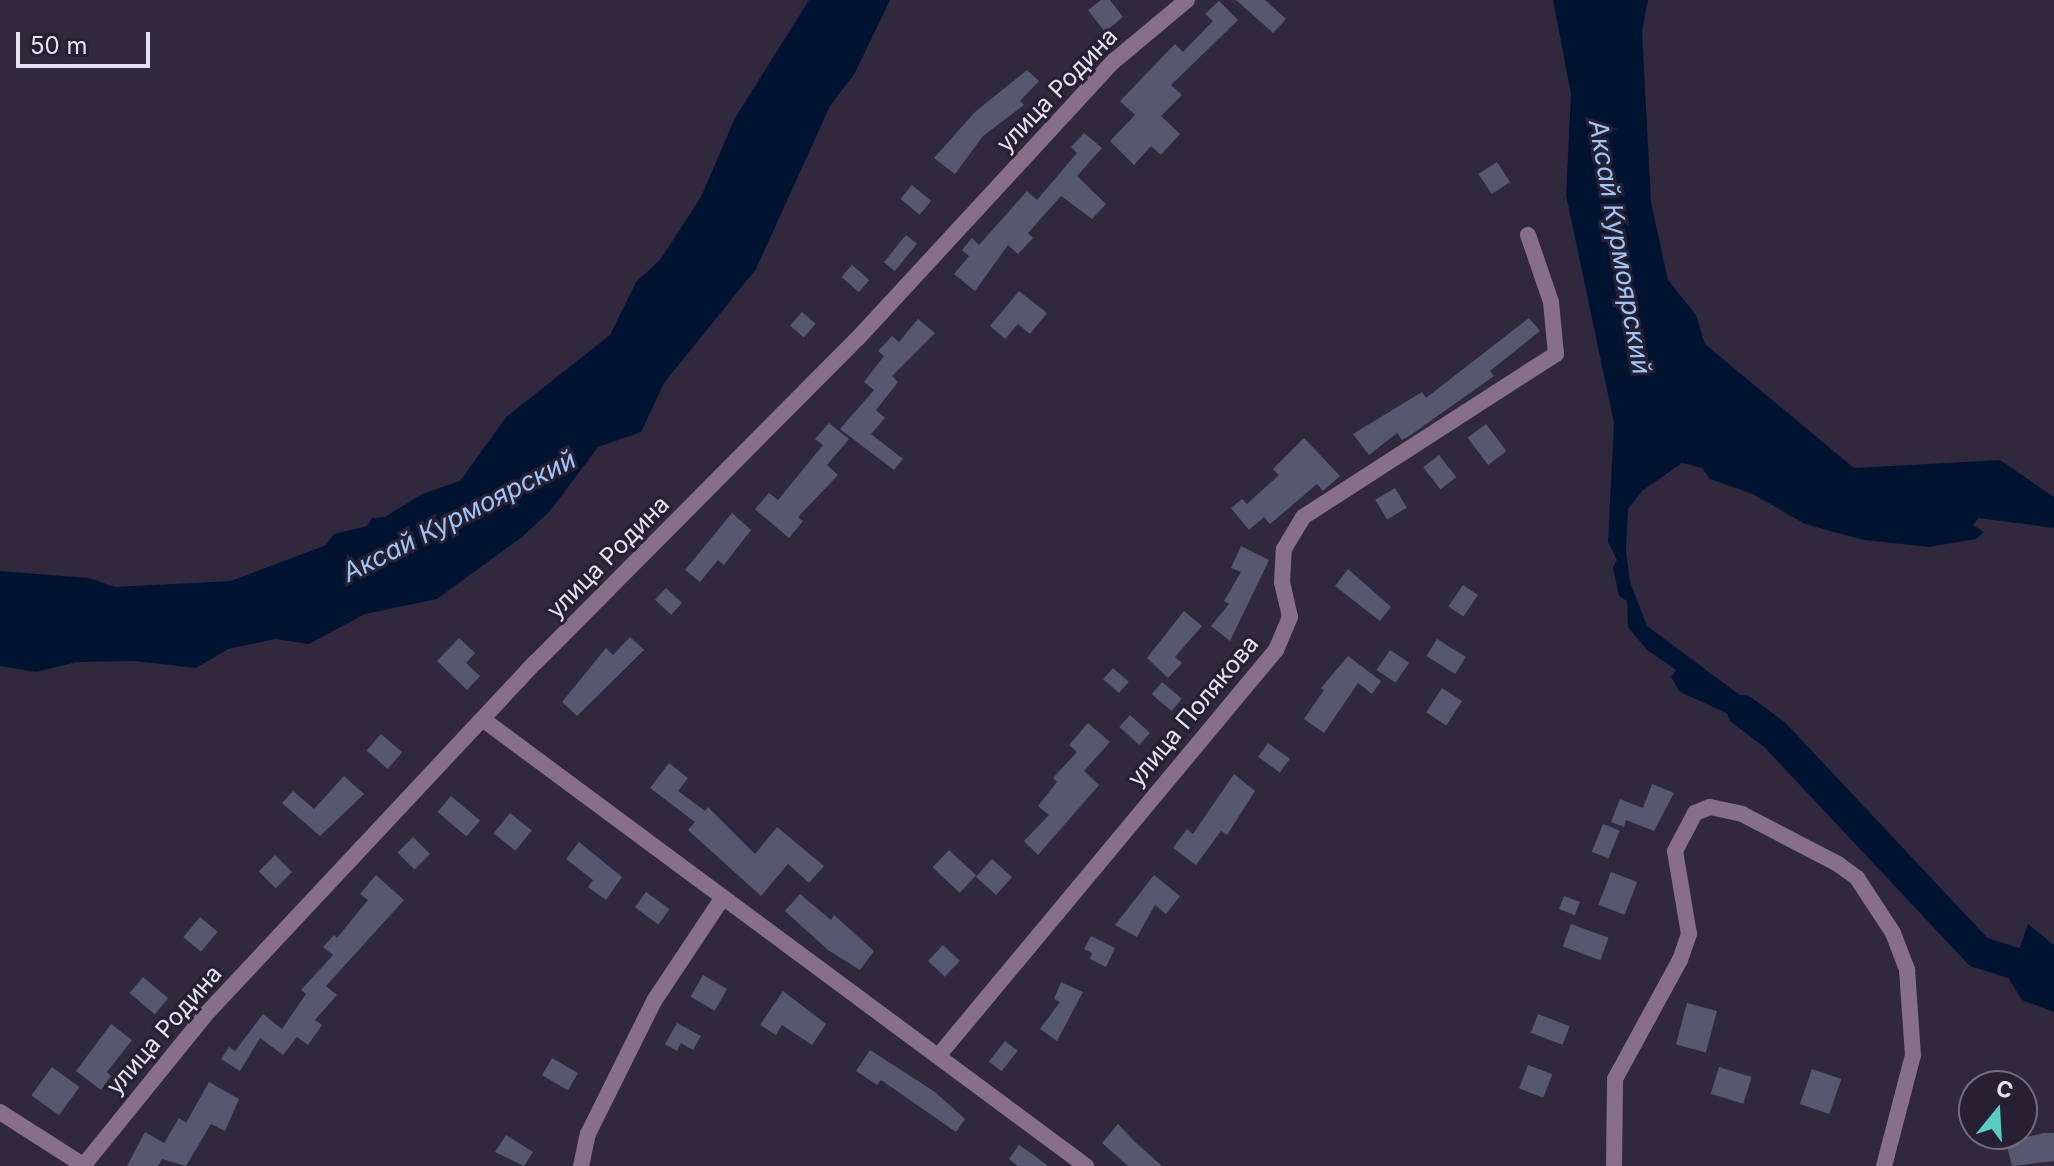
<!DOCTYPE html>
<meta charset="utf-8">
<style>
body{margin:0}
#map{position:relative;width:2054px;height:1166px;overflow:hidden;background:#30293d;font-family:Inter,sans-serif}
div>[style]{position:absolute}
.water>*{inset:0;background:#001432}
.river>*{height:32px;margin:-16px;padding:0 16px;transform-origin:16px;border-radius:16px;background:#001432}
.building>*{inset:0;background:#55586e;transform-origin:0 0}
.street>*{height:16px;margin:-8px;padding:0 8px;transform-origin:8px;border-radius:8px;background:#876f8a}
span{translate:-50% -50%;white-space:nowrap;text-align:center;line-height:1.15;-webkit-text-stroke:6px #262032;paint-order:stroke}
.street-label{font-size:24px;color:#e5e1ee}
.water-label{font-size:26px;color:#9dc5f8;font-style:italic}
.north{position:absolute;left:1958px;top:1070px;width:80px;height:80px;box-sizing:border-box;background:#262032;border:2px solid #726d7d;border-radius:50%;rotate:18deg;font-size:22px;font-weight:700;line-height:32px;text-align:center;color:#e5e1ee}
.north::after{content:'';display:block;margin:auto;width:28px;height:36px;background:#56cec3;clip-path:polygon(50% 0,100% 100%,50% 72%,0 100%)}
.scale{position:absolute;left:16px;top:32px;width:134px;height:36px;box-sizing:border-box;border:4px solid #e5e1ee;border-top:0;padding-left:10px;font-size:24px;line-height:28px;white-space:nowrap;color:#e5e1ee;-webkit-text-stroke:6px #262032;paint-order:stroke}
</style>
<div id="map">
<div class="water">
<i style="clip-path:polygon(809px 0,890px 0,855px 73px,830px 106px,756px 269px,664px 383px,641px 432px,598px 447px,550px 511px,522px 537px,437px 599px,365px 614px,309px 644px,275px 639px,228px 649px,196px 668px,134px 661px,77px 662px,36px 672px,0 666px,0 571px,89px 578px,115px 587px,231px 581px,326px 545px,334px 534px,367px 526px,372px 518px,385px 517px,422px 494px,460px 481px,506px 417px,610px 335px,636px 282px,660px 260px,701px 197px,735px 118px)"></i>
<i style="clip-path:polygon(1553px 0,1648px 0,1642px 31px,1651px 202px,1668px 280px,1696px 315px,1705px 344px,1854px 468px,2000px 460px,2054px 497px,2054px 528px,1978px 518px,1973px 525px,1984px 532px,1976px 539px,1929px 547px,1864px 540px,1805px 524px,1753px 494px,1710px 479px,1702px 468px,1682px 463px,1642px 491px,1628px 509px,1626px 551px,1630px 582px,1647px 626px,1788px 731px,1774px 741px,1753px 725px,1680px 692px,1671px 677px,1676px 670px,1647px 650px,1628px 627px,1627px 601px,1619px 596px,1613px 567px,1617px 560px,1608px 542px,1614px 423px,1566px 195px,1571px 94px)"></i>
<i style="clip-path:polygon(2028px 924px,2054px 945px,2054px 1012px,2022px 1000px,2009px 979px)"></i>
</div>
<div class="river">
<i style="left:1743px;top:711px;width:39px;rotate:37deg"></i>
<i style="left:1774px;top:734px;width:299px;rotate:46.8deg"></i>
<i style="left:1979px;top:952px;width:79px;rotate:17.7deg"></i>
</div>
<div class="building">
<i style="clip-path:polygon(1101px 0,1110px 0,1123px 17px,1105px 32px,1088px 10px)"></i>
<i style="clip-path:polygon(1236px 0,1265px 0,1286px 19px,1273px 33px)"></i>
<i style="clip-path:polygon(1219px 1px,1238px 20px,1171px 85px,1182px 95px,1161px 116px,1180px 134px,1161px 155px,1151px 146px,1134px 165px,1110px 141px,1135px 115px,1120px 101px,1175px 44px,1183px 52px,1213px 21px,1205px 14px)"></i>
<i style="clip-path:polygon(1027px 70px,1039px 81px,1020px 101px,1024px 105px,983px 136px,955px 174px,934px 158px,975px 112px)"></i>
<i style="clip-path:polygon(1084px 133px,1102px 148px,1077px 176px,1106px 204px,1092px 219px,1061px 196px,1028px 233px,1033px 238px,1018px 254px,1008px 245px,975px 291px,954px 274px,969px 256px,962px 250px,972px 238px,979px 245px,1027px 191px,1037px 200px,1077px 153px,1071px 147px)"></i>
<i style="left:1497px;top:162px;width:24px;height:22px;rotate:57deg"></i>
<i style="left:912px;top:185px;width:25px;height:18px;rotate:40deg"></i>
<i style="left:906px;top:235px;width:14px;height:35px;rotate:39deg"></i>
<i style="left:852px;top:265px;width:23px;height:16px;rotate:41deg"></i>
<i style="clip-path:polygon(1019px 291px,1047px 313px,1030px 334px,1018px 324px,1005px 339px,990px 326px)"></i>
<i style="left:802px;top:312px;width:18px;height:18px;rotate:41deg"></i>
<i style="clip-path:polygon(1529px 318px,1540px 331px,1490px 371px,1494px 376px,1412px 434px,1402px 440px,1397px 433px,1369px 455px,1353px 434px,1422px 392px,1426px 398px)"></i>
<i style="clip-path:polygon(918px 319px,935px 333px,892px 376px,898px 382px,876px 410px,885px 418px,871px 434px,903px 459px,894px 470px,840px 429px,874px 390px,864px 382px,884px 356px,878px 351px,892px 336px,899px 342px)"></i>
<i style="clip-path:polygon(829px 423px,849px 439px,827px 465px,838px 475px,798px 517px,803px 521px,789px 538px,755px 509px,769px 493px,778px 500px,823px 445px,815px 439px)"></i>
<i style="left:1486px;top:424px;width:34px;height:23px;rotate:53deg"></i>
<i style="clip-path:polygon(1304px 438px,1340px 476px,1323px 491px,1317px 484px,1270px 524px,1264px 517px,1249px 530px,1231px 508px,1242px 499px,1247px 504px,1279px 475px,1273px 469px)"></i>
<i style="left:1439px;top:455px;width:28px;height:20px;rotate:52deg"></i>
<i style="left:1395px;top:488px;width:23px;height:23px;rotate:59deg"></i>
<i style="clip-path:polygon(732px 513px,751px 530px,724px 565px,718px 560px,700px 582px,685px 570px)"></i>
<i style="clip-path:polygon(1241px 546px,1269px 560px,1230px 641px,1211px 626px,1229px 604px,1224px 601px,1241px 572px,1231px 568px)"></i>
<i style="clip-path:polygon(1348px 569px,1391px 607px,1380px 621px,1335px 586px)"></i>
<i style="left:1463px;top:585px;width:18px;height:26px;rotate:34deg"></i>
<i style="left:666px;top:588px;width:22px;height:16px;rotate:43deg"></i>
<i style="clip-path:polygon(1184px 611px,1202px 626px,1175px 657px,1182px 663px,1168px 678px,1147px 658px)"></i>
<i style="clip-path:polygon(630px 637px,644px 650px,577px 716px,562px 702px,606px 648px,613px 655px)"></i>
<i style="clip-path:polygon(459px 638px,475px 653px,466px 663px,480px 676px,467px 690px,437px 661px)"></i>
<i style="left:1437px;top:639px;width:34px;height:20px;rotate:32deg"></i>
<i style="left:1390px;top:650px;width:23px;height:24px;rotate:34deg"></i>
<i style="clip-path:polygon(1348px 656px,1381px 681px,1372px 694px,1358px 683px,1324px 733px,1304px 719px,1324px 690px,1321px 688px)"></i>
<i style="left:1113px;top:668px;width:21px;height:15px;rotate:41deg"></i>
<i style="left:1162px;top:682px;width:26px;height:16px;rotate:40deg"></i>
<i style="left:1442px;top:688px;width:24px;height:29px;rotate:33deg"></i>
<i style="left:1130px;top:715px;width:27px;height:16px;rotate:42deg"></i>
<i style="clip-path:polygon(1088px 723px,1110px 742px,1084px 771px,1099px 785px,1038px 855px,1024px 841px,1049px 815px,1038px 806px,1057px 782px,1053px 778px,1077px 752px,1069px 745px)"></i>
<i style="left:381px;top:734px;width:28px;height:22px;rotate:41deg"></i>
<i style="left:1268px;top:743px;width:27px;height:17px;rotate:36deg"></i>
<i style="clip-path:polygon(669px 763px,688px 778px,678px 791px,705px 811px,708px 807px,755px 854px,777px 827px,824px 866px,809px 883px,788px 864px,761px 896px,688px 830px,695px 822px,650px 788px)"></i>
<i style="clip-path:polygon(1234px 774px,1255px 791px,1227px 835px,1221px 831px,1196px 865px,1173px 848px,1187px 829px,1193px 834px)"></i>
<i style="clip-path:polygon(344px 776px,364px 794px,320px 836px,282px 803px,293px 791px,314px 809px)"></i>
<i style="clip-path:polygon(1652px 784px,1674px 793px,1654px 831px,1626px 820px,1624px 827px,1611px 822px,1620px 799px,1643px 808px)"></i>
<i style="left:451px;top:796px;width:38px;height:21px;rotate:40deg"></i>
<i style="left:510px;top:813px;width:28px;height:26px;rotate:39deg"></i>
<i style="left:1603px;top:824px;width:18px;height:30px;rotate:22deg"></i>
<i style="left:413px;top:837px;width:24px;height:22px;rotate:45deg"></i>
<i style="clip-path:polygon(579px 842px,622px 877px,606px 900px,588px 887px,593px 880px,566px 859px)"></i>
<i style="left:949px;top:850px;width:37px;height:24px;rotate:43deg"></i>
<i style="left:275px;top:855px;width:24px;height:23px;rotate:45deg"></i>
<i style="left:992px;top:859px;width:27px;height:24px;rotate:42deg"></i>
<i style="left:1611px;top:872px;width:28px;height:35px;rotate:21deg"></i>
<i style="clip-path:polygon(376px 875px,404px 900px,326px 986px,337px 995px,315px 1020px,322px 1025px,308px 1045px,297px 1037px,283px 1055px,260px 1038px,240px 1071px,221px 1059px,229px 1047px,235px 1051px,263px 1014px,282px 1029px,306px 994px,301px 990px,333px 955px,323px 947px,334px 935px,337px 938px,368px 900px,360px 894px)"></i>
<i style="clip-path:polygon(1154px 875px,1180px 896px,1166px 914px,1155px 905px,1137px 937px,1115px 925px)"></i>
<i style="left:646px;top:892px;width:29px;height:19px;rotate:36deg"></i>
<i style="clip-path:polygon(800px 894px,831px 920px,834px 915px,874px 951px,860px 970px,828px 950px,785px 911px)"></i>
<i style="left:1564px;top:896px;width:17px;height:14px;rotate:21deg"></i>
<i style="left:200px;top:917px;width:23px;height:26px;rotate:40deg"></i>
<i style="left:1571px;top:924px;width:40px;height:24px;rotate:20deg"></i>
<i style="clip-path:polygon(1091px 936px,1115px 948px,1106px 967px,1090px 959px,1092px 953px,1084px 949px)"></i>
<i style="left:943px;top:945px;width:23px;height:22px;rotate:43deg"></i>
<i style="left:703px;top:975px;width:28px;height:25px;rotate:30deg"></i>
<i style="left:143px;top:977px;width:33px;height:21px;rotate:40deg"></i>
<i style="clip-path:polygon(1061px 982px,1083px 992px,1057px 1041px,1040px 1029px,1060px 1002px,1054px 999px)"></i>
<i style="clip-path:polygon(783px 991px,826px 1024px,812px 1045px,782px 1025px,776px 1035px,760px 1025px)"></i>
<i style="left:1687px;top:1003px;width:31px;height:43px;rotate:15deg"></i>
<i style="left:1538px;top:1014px;width:34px;height:20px;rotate:21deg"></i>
<i style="clip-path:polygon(677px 1023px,701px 1036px,693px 1050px,681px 1043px,677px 1051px,665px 1044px)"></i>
<i style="clip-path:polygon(111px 1024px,132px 1040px,107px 1072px,111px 1076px,101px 1090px,76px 1071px)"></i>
<i style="left:1005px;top:1041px;width:16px;height:26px;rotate:38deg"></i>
<i style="clip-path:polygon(870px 1050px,935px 1092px,965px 1119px,956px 1132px,881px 1080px,877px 1085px,856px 1071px)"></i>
<i style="left:552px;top:1058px;width:30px;height:20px;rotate:30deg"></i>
<i style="left:1528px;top:1065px;width:26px;height:25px;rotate:21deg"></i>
<i style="left:52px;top:1067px;width:34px;height:35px;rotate:36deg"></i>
<i style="left:1719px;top:1067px;width:34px;height:28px;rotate:17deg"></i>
<i style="left:1812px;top:1069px;width:31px;height:37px;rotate:19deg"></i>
<i style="clip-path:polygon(209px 1082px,239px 1099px,225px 1131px,211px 1124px,186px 1166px,162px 1159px,158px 1166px,127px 1166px,145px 1132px,164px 1143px,179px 1118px,186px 1123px)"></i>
<i style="clip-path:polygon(1118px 1124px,1134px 1141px,1162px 1166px,1128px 1166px,1102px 1143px)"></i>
<i style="clip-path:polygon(2044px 1133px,2054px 1133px,2054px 1161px,2012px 1166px,2006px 1142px)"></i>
<i style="clip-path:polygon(506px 1135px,533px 1152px,524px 1166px,495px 1152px)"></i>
<i style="clip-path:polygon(1019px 1145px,1035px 1156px,1048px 1166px,1018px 1166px,1009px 1159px)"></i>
</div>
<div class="street">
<i style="left:485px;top:721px;width:748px;rotate:36.52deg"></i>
<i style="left:939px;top:1055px;width:527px;rotate:-50.24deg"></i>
<i style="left:1276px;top:650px;width:36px;rotate:-67deg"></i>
<i style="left:1290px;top:617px;width:35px;rotate:-103deg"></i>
<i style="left:1282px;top:583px;width:34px;rotate:-87deg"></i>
<i style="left:1284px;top:549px;width:37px;rotate:-59deg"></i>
<i style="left:1303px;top:517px;width:301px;rotate:-32.8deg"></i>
<i style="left:1556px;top:354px;width:52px;rotate:-95.5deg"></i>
<i style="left:1551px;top:302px;width:71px;rotate:-108.9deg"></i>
<i style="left:0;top:1112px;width:98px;rotate:32.6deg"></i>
<i style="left:83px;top:1166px;width:197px;rotate:-51deg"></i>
<i style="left:207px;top:1013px;width:481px;rotate:-46.9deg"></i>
<i style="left:536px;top:662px;width:458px;rotate:-45.2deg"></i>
<i style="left:859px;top:337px;width:376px;rotate:-47.3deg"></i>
<i style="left:1114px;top:61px;width:95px;rotate:-39.9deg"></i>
<i style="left:581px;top:1166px;width:33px;rotate:-78deg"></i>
<i style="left:588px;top:1134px;width:148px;rotate:-63.6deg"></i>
<i style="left:654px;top:1001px;width:121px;rotate:-56.4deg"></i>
<i style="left:1614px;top:1166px;width:87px;rotate:-89.3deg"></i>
<i style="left:1615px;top:1079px;width:136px;rotate:-61.4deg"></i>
<i style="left:1680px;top:960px;width:28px;rotate:-71deg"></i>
<i style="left:1689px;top:934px;width:84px;rotate:-99.6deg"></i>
<i style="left:1675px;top:851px;width:43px;rotate:-62.2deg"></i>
<i style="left:1695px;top:813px;width:16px;rotate:-22deg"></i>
<i style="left:1710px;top:807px;width:33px;rotate:12deg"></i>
<i style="left:1742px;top:814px;width:108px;rotate:27.5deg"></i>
<i style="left:1838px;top:864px;width:24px;rotate:36deg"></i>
<i style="left:1857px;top:878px;width:66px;rotate:56.8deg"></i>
<i style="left:1893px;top:933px;width:40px;rotate:69deg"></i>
<i style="left:1907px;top:970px;width:85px;rotate:86deg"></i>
<i style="left:1913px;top:1055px;width:115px;rotate:104.6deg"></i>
</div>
<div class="street-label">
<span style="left:1057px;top:90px;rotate:-46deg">улица Родина</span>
<span style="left:608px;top:557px;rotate:-45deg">улица Родина</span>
<span style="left:1193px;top:711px;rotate:-50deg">улица Полякова</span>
<span style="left:164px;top:1030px;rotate:-49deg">улица Родина</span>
</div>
<div class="water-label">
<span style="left:1620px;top:247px;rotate:80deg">Аксай Курмоярский</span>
<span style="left:459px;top:516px;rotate:-27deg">Аксай Курмоярский</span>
</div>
<div class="north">С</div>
<div class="scale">50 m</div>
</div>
